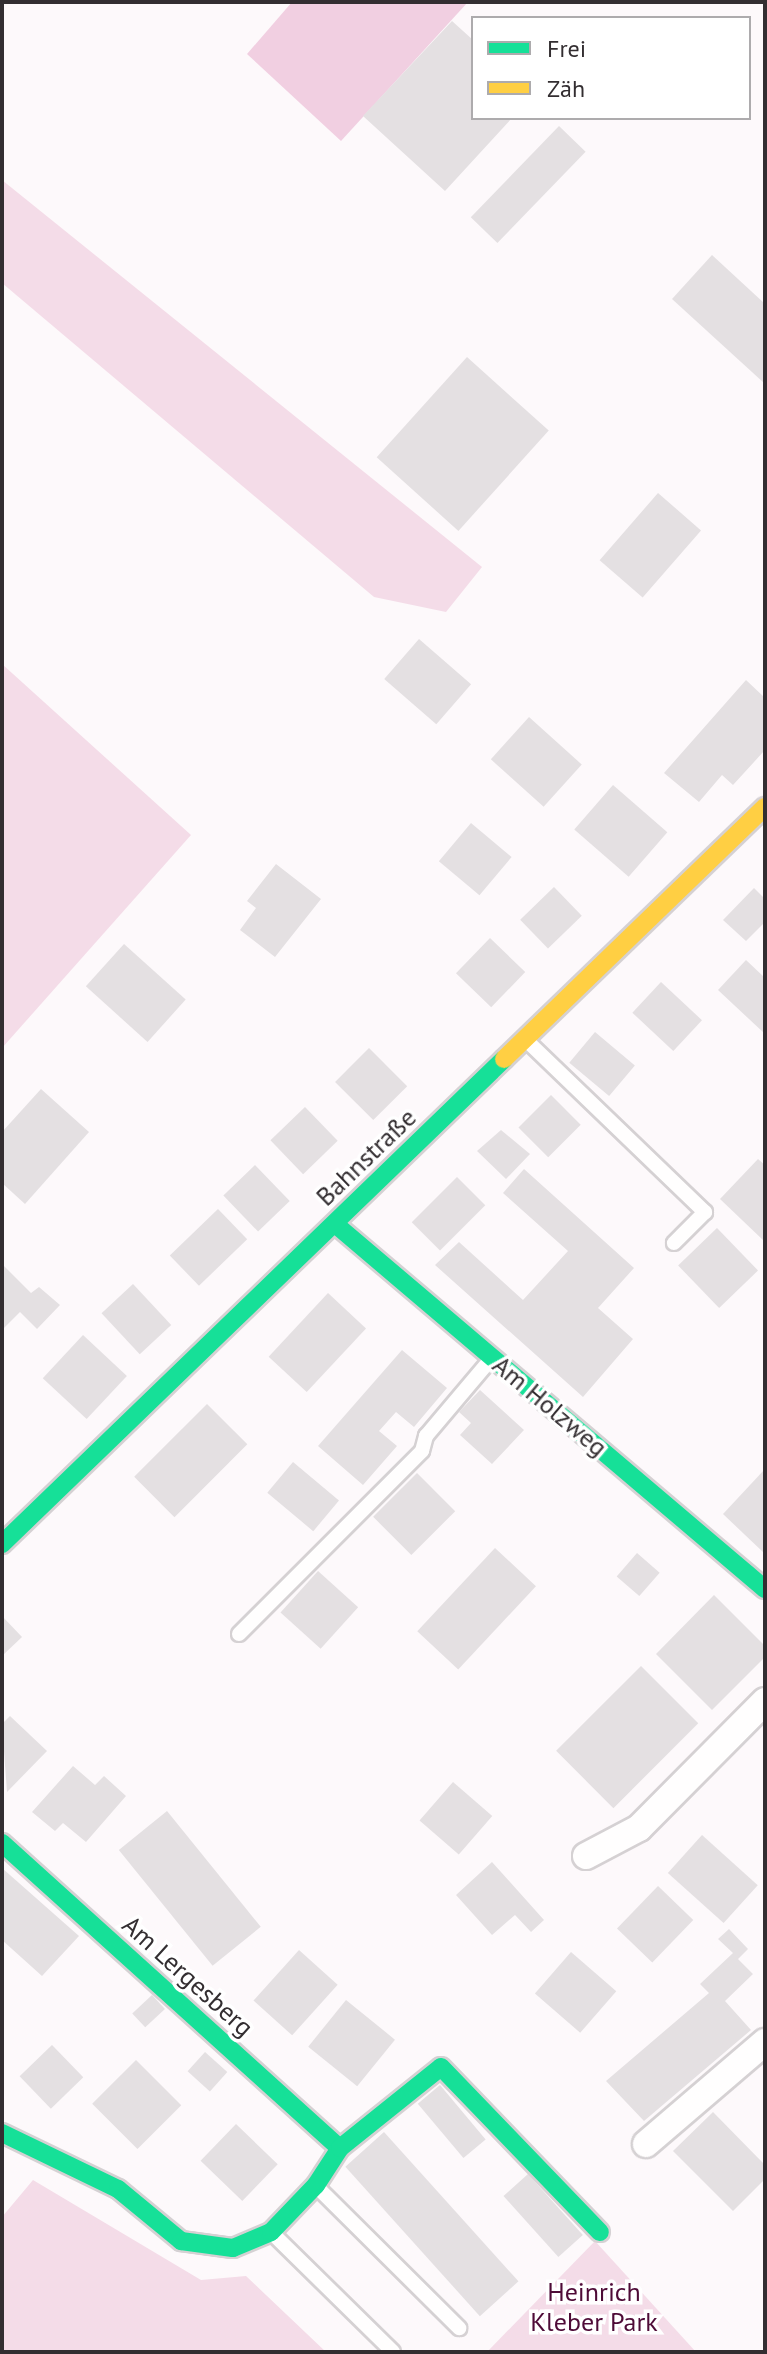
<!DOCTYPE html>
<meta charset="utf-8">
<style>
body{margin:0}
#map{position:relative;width:767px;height:2354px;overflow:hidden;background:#fdf9fb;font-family:"PT Sans",sans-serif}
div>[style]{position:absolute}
.green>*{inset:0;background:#f4dce8}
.forest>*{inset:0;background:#f1cfe1}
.building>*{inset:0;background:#e4e0e2;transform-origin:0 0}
.roads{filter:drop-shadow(2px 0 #d5d1d3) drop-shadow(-2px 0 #d5d1d3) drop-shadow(0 2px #d5d1d3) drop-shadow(0 -2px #d5d1d3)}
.lane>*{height:14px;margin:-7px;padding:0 7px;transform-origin:7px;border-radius:7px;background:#fffefe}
.street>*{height:26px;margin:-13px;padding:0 13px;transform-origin:13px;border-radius:13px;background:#fffefe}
.fast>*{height:18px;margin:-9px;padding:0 9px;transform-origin:9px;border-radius:9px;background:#16e098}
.slow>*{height:18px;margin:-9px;padding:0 9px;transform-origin:9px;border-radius:9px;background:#ffcf43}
span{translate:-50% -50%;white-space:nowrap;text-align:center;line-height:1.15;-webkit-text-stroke:7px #fff;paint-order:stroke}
.street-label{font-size:26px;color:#332e31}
.park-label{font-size:26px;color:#4e0b37}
.frame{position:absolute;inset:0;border:4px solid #332e31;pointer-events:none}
.legend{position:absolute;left:471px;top:16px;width:280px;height:104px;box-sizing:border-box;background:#fff;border:2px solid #adabad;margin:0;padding:10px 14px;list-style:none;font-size:24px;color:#332e31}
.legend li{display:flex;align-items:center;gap:16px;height:40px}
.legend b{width:40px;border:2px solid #adabad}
</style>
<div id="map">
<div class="green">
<i style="clip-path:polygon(2px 180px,482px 567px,446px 612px,374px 597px,2px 283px)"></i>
<i style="clip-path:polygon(2px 664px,191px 835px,2px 1048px)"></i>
<i style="clip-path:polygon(33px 2180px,201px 2280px,246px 2276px,326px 2352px,2px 2352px,2px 2217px)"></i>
<i style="clip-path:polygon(595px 2241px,696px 2352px,487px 2352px)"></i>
</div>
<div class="forest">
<i style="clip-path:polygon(292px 2px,468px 2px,341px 141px,247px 54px)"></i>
</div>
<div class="building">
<i style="clip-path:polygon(452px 21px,473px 40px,473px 118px,512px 118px,445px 191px,363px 116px)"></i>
<i style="left:559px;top:126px;width:37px;height:127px;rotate:44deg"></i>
<i style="clip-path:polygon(712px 255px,765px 304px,765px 384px,672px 299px)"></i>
<i style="left:467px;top:357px;width:110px;height:135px;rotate:42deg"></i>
<i style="left:658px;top:493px;width:57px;height:89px;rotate:41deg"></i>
<i style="left:419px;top:639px;width:69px;height:53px;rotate:41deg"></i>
<i style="clip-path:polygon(746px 680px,765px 698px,765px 750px,733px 785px,722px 775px,699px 802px,664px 773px)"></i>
<i style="left:529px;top:717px;width:71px;height:57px;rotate:42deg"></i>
<i style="left:613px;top:785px;width:72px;height:59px;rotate:41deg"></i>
<i style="left:471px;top:823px;width:53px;height:50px;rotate:40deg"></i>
<i style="clip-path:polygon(276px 864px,321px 899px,275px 957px,240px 930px,256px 908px,247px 901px)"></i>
<i style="left:554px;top:887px;width:40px;height:47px;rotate:46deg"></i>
<i style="clip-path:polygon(754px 888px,765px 899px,765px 922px,746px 941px,723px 920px)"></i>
<i style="left:490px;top:938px;width:49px;height:49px;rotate:44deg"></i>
<i style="left:124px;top:944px;width:83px;height:57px;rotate:42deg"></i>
<i style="clip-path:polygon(746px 960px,765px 978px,765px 1034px,718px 990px)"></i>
<i style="left:661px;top:982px;width:56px;height:42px;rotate:43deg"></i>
<i style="left:595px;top:1032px;width:52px;height:40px;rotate:40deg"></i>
<i style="left:369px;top:1048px;width:54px;height:48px;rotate:45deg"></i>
<i style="clip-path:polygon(41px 1089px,89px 1132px,25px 1204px,2px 1183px,2px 1132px)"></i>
<i style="left:551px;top:1095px;width:42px;height:46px;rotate:45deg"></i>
<i style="left:305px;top:1107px;width:47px;height:48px;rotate:46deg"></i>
<i style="clip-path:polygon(501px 1130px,530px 1154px,506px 1179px,477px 1151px)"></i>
<i style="clip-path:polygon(758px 1159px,765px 1165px,765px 1242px,720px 1199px)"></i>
<i style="left:255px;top:1165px;width:50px;height:44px;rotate:46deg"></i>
<i style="clip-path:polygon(524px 1169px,634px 1268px,598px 1308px,633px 1339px,583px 1397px,435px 1265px,459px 1242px,523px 1300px,568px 1251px,503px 1193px)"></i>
<i style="left:457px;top:1177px;width:40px;height:64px;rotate:45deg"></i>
<i style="left:218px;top:1209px;width:42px;height:67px;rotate:46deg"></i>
<i style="left:717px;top:1228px;width:59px;height:54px;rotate:46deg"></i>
<i style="clip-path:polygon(2px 1264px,31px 1293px,39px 1287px,60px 1305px,37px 1329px,20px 1312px,2px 1330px)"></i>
<i style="left:133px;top:1284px;width:56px;height:43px;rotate:47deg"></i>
<i style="left:328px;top:1293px;width:52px;height:87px;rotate:43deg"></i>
<i style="left:83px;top:1335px;width:60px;height:59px;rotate:43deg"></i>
<i style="clip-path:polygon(402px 1350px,447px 1388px,414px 1427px,396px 1412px,379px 1431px,397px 1446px,363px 1485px,318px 1446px)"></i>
<i style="clip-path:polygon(480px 1390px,524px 1430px,492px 1464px,460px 1435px,471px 1423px,459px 1412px)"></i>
<i style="left:207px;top:1404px;width:57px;height:103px;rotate:45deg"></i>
<i style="left:293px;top:1462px;width:60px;height:40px;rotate:40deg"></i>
<i style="clip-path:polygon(765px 1469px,765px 1554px,723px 1514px)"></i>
<i style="left:417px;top:1473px;width:54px;height:62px;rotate:45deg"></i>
<i style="left:495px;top:1548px;width:56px;height:114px;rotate:43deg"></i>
<i style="left:637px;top:1553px;width:30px;height:31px;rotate:41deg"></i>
<i style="left:318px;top:1571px;width:54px;height:56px;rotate:42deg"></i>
<i style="clip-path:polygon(714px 1595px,765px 1646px,765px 1657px,712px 1710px,656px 1654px)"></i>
<i style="clip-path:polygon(2px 1616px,22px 1637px,2px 1656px)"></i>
<i style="left:641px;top:1666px;width:81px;height:120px;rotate:45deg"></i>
<i style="clip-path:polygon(10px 1716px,47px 1751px,7px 1792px,2px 1724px)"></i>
<i style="clip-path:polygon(73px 1766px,95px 1785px,104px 1776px,126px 1796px,86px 1842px,63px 1823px,55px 1831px,32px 1812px)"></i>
<i style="left:453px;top:1782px;width:52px;height:51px;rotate:41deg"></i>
<i style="left:167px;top:1811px;width:149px;height:62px;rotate:51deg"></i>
<i style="left:702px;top:1835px;width:75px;height:51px;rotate:42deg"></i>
<i style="clip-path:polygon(492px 1862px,544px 1920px,531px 1932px,515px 1915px,492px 1935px,456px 1895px)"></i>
<i style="clip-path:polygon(2px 1868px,79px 1936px,42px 1976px,2px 1940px)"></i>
<i style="left:658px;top:1886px;width:49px;height:59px;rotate:44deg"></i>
<i style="clip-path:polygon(729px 1929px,748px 1949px,738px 1959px,753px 1974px,725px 2001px,751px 2030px,644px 2121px,606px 2081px,709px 1993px,700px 1984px,733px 1953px,718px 1939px)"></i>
<i style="left:299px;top:1950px;width:52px;height:68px;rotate:42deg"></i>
<i style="left:571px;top:1952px;width:60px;height:55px;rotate:41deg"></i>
<i style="left:152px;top:1995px;width:19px;height:27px;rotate:47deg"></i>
<i style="left:346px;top:2000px;width:63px;height:60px;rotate:39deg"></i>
<i style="left:52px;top:2045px;width:45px;height:45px;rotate:46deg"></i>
<i style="left:205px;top:2052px;width:30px;height:26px;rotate:42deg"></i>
<i style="left:136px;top:2060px;width:64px;height:62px;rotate:45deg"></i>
<i style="left:440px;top:2085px;width:71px;height:29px;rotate:50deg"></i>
<i style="clip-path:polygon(713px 2112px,765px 2165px,765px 2179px,733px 2211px,673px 2151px)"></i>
<i style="left:236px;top:2124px;width:58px;height:51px;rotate:44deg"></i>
<i style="left:384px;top:2132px;width:201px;height:52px;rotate:48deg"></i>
<i style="left:528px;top:2174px;width:82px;height:33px;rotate:48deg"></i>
</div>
<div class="roads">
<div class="lane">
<i style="left:525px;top:1039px;width:250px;rotate:43.9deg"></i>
<i style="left:705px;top:1212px;width:44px;rotate:135deg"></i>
<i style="left:239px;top:1634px;width:259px;rotate:-45deg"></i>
<i style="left:422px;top:1451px;width:16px;rotate:-75deg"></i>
<i style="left:426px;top:1436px;width:102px;rotate:-49.8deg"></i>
<i style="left:316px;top:2186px;width:202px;rotate:44.8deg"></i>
<i style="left:271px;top:2232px;width:171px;rotate:44.5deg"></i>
</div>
<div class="street">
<i style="left:586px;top:1856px;width:60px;rotate:-27.8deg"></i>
<i style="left:639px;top:1828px;width:179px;rotate:-45.2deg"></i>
<i style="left:646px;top:2144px;width:157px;rotate:-40.6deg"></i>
</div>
<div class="fast">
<i style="left:335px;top:1224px;width:564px;rotate:40.33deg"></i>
<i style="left:2px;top:1544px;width:698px;rotate:-44.01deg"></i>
<i style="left:2px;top:1843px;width:455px;rotate:42.1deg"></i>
<i style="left:2px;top:2133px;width:129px;rotate:25.8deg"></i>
<i style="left:118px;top:2189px;width:82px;rotate:39.5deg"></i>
<i style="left:181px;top:2241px;width:52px;rotate:7.7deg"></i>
<i style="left:233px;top:2248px;width:41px;rotate:-22.8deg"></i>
<i style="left:271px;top:2232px;width:65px;rotate:-46.2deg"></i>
<i style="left:316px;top:2185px;width:44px;rotate:-57deg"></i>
<i style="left:340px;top:2148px;width:129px;rotate:-38.7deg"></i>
<i style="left:441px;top:2067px;width:229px;rotate:46.1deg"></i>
</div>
<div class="slow">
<i style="left:504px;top:1059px;width:363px;rotate:-44deg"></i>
</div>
</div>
<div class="street-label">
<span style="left:366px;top:1157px;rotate:-44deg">Bahnstraße</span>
<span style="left:550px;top:1406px;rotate:40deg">Am Holzweg</span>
<span style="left:188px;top:1976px;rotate:42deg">Am Lergesberg</span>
</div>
<div class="park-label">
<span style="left:594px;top:2307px">Heinrich<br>Kleber Park</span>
</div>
<div class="frame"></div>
<ul class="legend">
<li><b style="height:10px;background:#16e098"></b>Frei</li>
<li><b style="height:10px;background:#ffcf43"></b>Zäh</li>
</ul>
</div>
